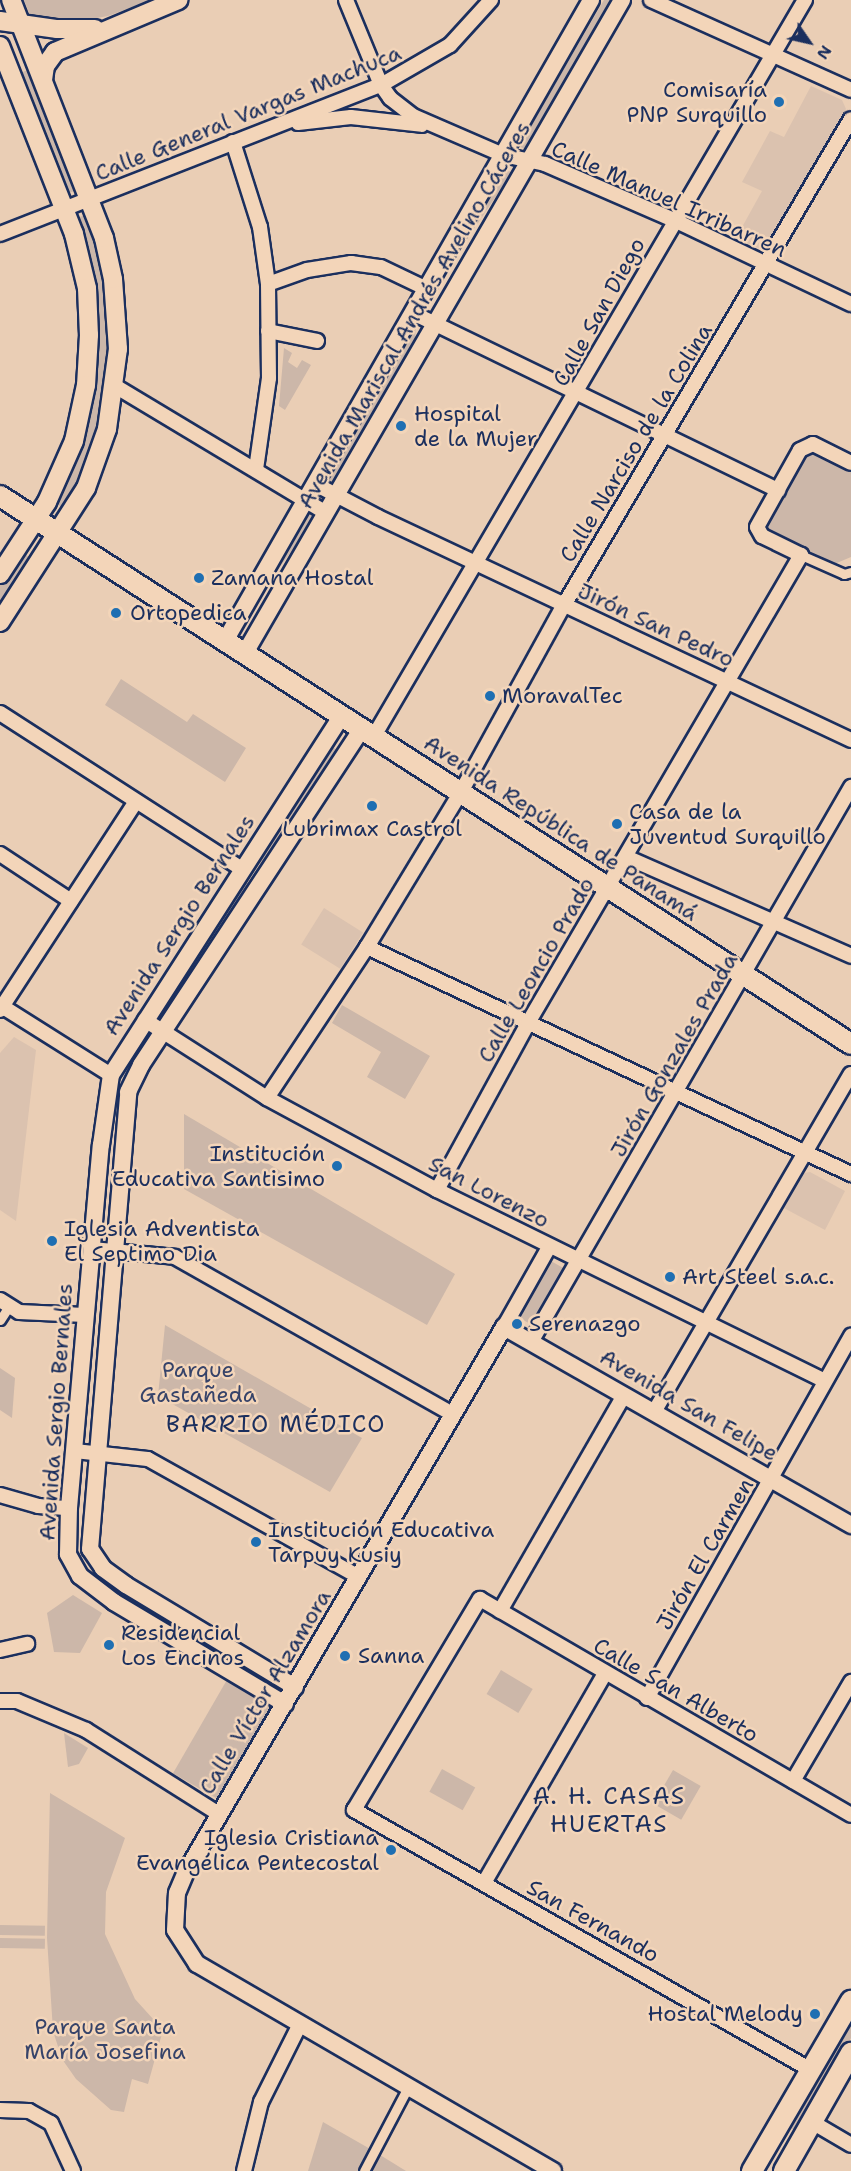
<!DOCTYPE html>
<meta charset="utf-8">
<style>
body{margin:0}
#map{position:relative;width:851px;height:2171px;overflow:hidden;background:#eaceb5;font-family:"Shantell Sans",sans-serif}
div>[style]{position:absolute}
.built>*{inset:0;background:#dbc2af;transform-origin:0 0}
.green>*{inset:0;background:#ccb7a9;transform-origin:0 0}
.roads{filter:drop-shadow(2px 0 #1b2f5e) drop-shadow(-2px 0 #1b2f5e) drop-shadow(0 2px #1b2f5e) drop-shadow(0 -2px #1b2f5e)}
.pedestrian>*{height:9px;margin:-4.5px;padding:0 4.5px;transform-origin:4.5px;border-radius:4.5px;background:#f3d5b9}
.minor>*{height:14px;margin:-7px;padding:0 7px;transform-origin:7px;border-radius:7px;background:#f3d5b9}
.tertiary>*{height:16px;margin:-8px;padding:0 8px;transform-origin:8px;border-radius:8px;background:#f3d5b9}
.secondary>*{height:18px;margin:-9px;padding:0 9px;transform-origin:9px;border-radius:9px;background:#f3d5b9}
.primary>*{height:20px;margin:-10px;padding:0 10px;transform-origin:10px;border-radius:10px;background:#f3d5b9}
.dots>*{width:16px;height:16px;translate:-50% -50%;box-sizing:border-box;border:3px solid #f3d5b9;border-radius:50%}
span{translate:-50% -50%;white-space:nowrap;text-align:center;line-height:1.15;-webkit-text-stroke:5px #f3d5b9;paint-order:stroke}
.poi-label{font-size:22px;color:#1b2f5e}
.right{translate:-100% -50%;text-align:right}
.left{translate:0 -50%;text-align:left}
.street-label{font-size:22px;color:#1b2f5e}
.park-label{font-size:22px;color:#364369}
.neighbourhood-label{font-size:24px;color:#1b2f5e;letter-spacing:1.5px}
.north{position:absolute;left:779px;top:12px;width:60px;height:60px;-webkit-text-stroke:4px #f3d5b9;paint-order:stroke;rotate:124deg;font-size:16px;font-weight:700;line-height:24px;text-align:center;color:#1b2f5e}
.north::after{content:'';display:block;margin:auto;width:21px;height:27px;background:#1b2f5e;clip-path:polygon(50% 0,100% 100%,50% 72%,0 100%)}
</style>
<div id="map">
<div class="built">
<i style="clip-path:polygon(811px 86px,842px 100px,846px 109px,767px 245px,758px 248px,736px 238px,762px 191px,742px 182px,770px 131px,784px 137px)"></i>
<i style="left:324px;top:908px;width:46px;height:43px;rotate:32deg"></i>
<i style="clip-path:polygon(14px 1037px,36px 1050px,16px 1221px,0 1210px,0 1053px)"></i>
<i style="clip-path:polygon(810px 1172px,845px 1191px,825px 1230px,782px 1207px,799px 1174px)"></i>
</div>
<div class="green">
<i style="clip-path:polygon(24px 0,151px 0,108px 16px,79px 21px,30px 15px)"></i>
<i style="clip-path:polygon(604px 0,614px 0,528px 151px,519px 146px)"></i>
<i style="clip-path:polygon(25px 71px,31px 71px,82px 188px,64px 195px,20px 74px)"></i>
<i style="left:506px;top:169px;width:7px;height:155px;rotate:34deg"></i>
<i style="clip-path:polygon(91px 213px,114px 323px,103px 425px,67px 511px,53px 501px,89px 402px,74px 219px)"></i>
<i style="clip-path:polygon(416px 327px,415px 339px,335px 484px,326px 483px)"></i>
<i style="clip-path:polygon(284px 348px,292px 353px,288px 362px,297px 368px,302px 360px,311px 365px,285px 410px,279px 406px)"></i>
<i style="clip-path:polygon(808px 453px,816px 453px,851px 471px,851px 557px,832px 565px,768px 531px,768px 523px)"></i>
<i style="left:308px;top:513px;width:9px;height:136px;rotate:36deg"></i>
<i style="clip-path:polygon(23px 552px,32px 560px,0 614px,0 578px)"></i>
<i style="clip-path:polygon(121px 679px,187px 722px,193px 714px,246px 748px,225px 782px,105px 705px)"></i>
<i style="left:329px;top:745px;width:12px;height:137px;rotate:31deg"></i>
<i style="left:243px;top:880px;width:12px;height:160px;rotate:31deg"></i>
<i style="clip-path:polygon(342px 1005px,430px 1056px,405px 1099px,367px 1077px,381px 1052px,332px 1023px)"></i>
<i style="clip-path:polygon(184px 1114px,455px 1274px,427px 1325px,184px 1189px)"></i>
<i style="left:549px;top:1260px;width:23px;height:65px;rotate:29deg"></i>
<i style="clip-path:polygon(165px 1325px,362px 1438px,330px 1492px,158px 1396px)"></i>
<i style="clip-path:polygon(0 1368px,15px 1378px,12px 1418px,0 1410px)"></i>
<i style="clip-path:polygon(73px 1595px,102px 1613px,80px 1653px,54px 1652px,47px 1613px)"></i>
<i style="left:501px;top:1670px;width:37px;height:28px;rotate:31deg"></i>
<i style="left:228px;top:1678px;width:56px;height:110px;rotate:30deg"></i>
<i style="clip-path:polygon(64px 1733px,88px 1748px,79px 1764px,68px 1767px)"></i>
<i style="left:442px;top:1769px;width:38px;height:26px;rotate:29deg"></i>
<i style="left:673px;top:1770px;width:32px;height:39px;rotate:30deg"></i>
<i style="clip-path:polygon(50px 1793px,125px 1838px,106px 1892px,105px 1934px,135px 1999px,163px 2030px,148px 2084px,132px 2079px,124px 2112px,111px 2110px,76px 2079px,62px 2059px,53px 2031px,47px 1938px)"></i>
<i style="left:0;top:1925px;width:45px;height:10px;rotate:1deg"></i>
<i style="left:0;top:1938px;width:45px;height:10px;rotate:1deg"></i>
<i style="clip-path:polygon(851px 2025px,851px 2038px,797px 2132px,791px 2128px)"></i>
<i style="clip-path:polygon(323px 2122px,372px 2150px,406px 2171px,308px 2171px)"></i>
</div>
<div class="roads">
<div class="pedestrian">
<i style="left:801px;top:555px;width:47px;rotate:23.8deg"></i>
<i style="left:844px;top:574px;width:7px;rotate:-16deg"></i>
<i style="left:0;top:1320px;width:17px;rotate:-57deg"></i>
<i style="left:364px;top:2171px;width:93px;rotate:-62.3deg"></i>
</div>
<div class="minor">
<i style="left:346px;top:0;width:92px;rotate:67.6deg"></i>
<i style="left:381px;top:85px;width:16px;rotate:55deg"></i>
<i style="left:390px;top:98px;width:29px;rotate:38deg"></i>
<i style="left:413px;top:116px;width:98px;rotate:23.4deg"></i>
<i style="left:503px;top:155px;width:43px;rotate:12.1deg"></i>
<i style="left:545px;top:164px;width:141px;rotate:23.5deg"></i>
<i style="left:674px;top:220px;width:196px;rotate:25.4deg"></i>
<i style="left:651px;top:0;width:219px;rotate:24.2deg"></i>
<i style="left:298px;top:123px;width:53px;rotate:-6.5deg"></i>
<i style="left:351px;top:117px;width:71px;rotate:6.4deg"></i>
<i style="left:233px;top:142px;width:89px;rotate:72.4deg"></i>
<i style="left:260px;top:227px;width:58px;rotate:82deg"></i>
<i style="left:268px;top:284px;width:94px;rotate:89.4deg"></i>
<i style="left:269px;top:378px;width:92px;rotate:98.1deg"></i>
<i style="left:0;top:234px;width:409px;rotate:-21.4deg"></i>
<i style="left:381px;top:85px;width:80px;rotate:-30.1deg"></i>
<i style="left:450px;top:45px;width:61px;rotate:-47.7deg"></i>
<i style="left:268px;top:284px;width:41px;rotate:-19.7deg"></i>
<i style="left:307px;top:270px;width:45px;rotate:-9deg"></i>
<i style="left:351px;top:263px;width:30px;rotate:8deg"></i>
<i style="left:381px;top:267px;width:51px;rotate:25.6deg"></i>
<i style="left:413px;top:313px;width:406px;rotate:25.9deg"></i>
<i style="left:268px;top:331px;width:50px;rotate:11.5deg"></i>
<i style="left:115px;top:386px;width:245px;rotate:31deg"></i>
<i style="left:315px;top:484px;width:71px;rotate:27.6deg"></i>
<i style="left:378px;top:517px;width:523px;rotate:25.24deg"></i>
<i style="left:0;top:713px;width:288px;rotate:32.8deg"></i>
<i style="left:374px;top:736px;width:853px;rotate:-59.65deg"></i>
<i style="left:0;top:854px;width:85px;rotate:33.5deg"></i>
<i style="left:626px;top:857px;width:246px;rotate:23.7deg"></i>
<i style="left:367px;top:947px;width:535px;rotate:25.13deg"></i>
<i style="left:0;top:1005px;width:131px;rotate:32.2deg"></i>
<i style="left:0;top:1010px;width:247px;rotate:-56.9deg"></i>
<i style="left:145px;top:1020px;width:145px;rotate:32.6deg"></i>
<i style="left:267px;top:1098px;width:193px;rotate:28.4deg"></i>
<i style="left:437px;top:1190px;width:432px;rotate:26.2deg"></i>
<i style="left:267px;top:1098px;width:181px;rotate:-56.5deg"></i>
<i style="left:367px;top:947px;width:181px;rotate:-58.8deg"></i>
<i style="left:461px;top:792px;width:213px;rotate:-61.2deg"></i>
<i style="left:564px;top:605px;width:564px;rotate:-59.44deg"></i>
<i style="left:437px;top:1190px;width:190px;rotate:-61.4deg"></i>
<i style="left:528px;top:1023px;width:542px;rotate:-59.74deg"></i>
<i style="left:801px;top:555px;width:43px;rotate:-154deg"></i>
<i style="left:762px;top:536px;width:10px;rotate:-119deg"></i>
<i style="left:757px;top:527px;width:88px;rotate:-60.8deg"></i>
<i style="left:800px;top:450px;width:14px;rotate:-25deg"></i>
<i style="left:813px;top:444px;width:42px;rotate:26.6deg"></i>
<i style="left:91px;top:1249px;width:84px;rotate:5.4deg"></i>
<i style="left:175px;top:1257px;width:318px;rotate:29.5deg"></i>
<i style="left:0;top:1300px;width:22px;rotate:32deg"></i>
<i style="left:19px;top:1312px;width:66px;rotate:2.6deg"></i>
<i style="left:504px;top:1327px;width:92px;rotate:-60.6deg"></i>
<i style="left:531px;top:1342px;width:641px;rotate:-60.03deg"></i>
<i style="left:654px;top:1412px;width:391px;rotate:-59.8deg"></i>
<i style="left:75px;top:1451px;width:73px;rotate:6.3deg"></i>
<i style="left:148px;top:1459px;width:242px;rotate:29.2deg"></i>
<i style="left:0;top:1495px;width:40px;rotate:16deg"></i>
<i style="left:38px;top:1506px;width:31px;rotate:4deg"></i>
<i style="left:500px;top:1611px;width:249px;rotate:-60.1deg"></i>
<i style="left:0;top:1650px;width:28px;rotate:-13deg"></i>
<i style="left:647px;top:1698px;width:416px;rotate:-60.6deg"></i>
<i style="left:0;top:1701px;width:17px"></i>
<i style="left:17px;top:1701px;width:75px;rotate:22.8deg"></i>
<i style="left:86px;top:1730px;width:157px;rotate:32.3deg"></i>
<i style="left:793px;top:1781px;width:115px;rotate:-59.6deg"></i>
<i style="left:484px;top:1883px;width:242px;rotate:-60deg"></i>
<i style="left:811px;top:2070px;width:526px;rotate:-150.36deg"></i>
<i style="left:354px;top:1810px;width:246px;rotate:-59.2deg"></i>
<i style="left:480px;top:1599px;width:429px;rotate:30.2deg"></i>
<i style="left:0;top:2110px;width:29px;rotate:2deg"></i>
<i style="left:29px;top:2111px;width:25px;rotate:29deg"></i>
<i style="left:51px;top:2123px;width:53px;rotate:65.4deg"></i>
<i style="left:812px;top:2122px;width:45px;rotate:30.5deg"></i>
<i style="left:244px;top:2171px;width:71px;rotate:-76.2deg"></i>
<i style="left:261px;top:2102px;width:85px;rotate:-63.4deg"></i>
</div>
<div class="tertiary">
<i style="left:225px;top:641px;width:738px;rotate:-60.27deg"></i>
<i style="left:245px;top:653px;width:754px;rotate:-60deg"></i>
<i style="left:295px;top:1687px;width:197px;rotate:-148.9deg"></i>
<i style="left:126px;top:1585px;width:29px;rotate:-144deg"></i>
<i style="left:103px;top:1568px;width:23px;rotate:-124deg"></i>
<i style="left:90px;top:1549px;width:459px;rotate:-85.2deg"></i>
<i style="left:128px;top:1092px;width:30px;rotate:-64deg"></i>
<i style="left:141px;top:1065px;width:403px;rotate:-56.7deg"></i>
<i style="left:285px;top:1704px;width:199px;rotate:-149.2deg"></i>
<i style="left:114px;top:1602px;width:43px;rotate:-142.6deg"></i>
<i style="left:80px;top:1576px;width:25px;rotate:-119deg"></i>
<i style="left:68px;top:1554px;width:46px;rotate:-88.8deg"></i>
<i style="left:69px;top:1508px;width:364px;rotate:-85deg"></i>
<i style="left:101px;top:1145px;width:71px;rotate:-81.9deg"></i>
<i style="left:111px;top:1075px;width:428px;rotate:-57.3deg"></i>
<i style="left:553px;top:2171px;width:412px;rotate:-149.8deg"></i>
<i style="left:197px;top:1964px;width:40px;rotate:-122.9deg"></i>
<i style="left:175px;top:1930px;width:37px;rotate:-87deg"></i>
<i style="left:177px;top:1893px;width:25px;rotate:-67deg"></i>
<i style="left:187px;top:1870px;width:629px;rotate:-59.72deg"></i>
<i style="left:504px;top:1327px;width:400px;rotate:29.7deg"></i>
</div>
<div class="secondary">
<i style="left:0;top:21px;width:58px;rotate:8deg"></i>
<i style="left:57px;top:29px;width:38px"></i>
<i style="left:0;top:46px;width:202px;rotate:68.5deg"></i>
<i style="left:74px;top:234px;width:56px;rotate:76.5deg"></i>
<i style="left:87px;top:288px;width:47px;rotate:87.6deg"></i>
<i style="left:89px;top:335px;width:50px;rotate:93.4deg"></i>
<i style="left:86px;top:385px;width:57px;rotate:102.1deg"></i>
<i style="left:74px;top:441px;width:67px;rotate:113.9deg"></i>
<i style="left:47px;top:502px;width:86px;rotate:123.1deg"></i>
<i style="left:43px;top:80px;width:14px;rotate:-82deg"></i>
<i style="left:45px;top:66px;width:17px;rotate:-54deg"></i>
<i style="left:55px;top:52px;width:134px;rotate:-22.9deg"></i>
<i style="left:0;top:622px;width:159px;rotate:-57.3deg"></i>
<i style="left:86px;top:488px;width:63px;rotate:-70.4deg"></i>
<i style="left:107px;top:429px;width:81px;rotate:-82.2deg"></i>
<i style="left:118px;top:349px;width:70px;rotate:-94.1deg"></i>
<i style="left:113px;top:279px;width:42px;rotate:-102.4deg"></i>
<i style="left:104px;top:238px;width:256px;rotate:-111.3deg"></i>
</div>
<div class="primary">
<i style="left:0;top:496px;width:1012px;rotate:32.78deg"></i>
<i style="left:752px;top:2171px;width:197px;rotate:-59.8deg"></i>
<i style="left:784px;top:2171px;width:136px;rotate:-60.4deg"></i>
</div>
</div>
<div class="dots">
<i style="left:779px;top:102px;background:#1f6fb2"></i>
<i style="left:401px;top:426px;background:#1f6fb2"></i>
<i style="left:199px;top:578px;background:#1f6fb2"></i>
<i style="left:116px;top:613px;background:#1f6fb2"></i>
<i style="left:490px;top:696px;background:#1f6fb2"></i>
<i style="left:372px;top:806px;background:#1f6fb2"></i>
<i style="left:617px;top:824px;background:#1f6fb2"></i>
<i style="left:337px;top:1166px;background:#1f6fb2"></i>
<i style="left:52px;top:1241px;background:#1f6fb2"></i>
<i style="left:670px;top:1277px;background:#1f6fb2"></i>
<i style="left:517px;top:1324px;background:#1f6fb2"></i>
<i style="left:256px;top:1542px;background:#1f6fb2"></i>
<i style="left:109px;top:1645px;background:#1f6fb2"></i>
<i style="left:345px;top:1656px;background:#1f6fb2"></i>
<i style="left:391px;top:1850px;background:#1f6fb2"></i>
<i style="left:815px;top:2014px;background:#1f6fb2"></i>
</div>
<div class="poi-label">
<span class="right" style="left:767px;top:102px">Comisaría<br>PNP Surquillo</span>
<span class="left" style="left:414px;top:426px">Hospital<br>de la Mujer</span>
<span class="left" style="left:211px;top:578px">Zamana Hostal</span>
<span class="left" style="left:130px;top:613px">Ortopedica</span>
<span class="left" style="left:502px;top:696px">MoravalTec</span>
<span class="left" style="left:629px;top:824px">Casa de la<br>Juventud Surquillo</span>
<span style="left:372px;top:829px">Lubrimax Castrol</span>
<span class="right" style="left:325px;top:1166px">Institución<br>Educativa Santisimo</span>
<span class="left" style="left:64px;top:1241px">Iglesia Adventista<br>El Septimo Dia</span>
<span class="left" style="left:682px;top:1277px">Art Steel s.a.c.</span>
<span class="left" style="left:529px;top:1324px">Serenazgo</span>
<span class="left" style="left:268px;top:1542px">Institución Educativa<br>Tarpuy Kusiy</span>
<span class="left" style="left:121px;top:1645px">Residencial<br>Los Encinos</span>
<span class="left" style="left:358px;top:1656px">Sanna</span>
<span class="right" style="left:379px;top:1850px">Iglesia Cristiana<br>Evangélica Pentecostal</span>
<span class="right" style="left:803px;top:2014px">Hostal Melody</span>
</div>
<div class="street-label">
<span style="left:248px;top:113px;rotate:-22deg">Calle General Vargas Machuca</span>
<span style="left:669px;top:199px;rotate:24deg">Calle Manuel Irribarren</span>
<span style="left:599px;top:312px;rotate:-61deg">Calle San Diego</span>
<span style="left:414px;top:315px;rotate:-60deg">Avenida Mariscal Andrés Avelino Cáceres</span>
<span style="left:636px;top:443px;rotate:-59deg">Calle Narciso de la Colina</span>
<span style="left:656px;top:625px;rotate:25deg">Jirón San Pedro</span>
<span style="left:561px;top:828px;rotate:33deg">Avenida República de Panamá</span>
<span style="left:179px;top:925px;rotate:-57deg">Avenida Sergio Bernales</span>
<span style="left:536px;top:970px;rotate:-60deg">Calle Leoncio Prado</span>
<span style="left:674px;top:1055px;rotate:-60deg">Jirón Gonzales Prada</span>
<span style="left:489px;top:1192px;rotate:27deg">San Lorenzo</span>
<span style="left:689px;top:1405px;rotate:30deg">Avenida San Felipe</span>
<span style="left:56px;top:1412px;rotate:-86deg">Avenida Sergio Bernales</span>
<span style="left:705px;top:1554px;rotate:-60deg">Jirón El Carmen</span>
<span style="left:676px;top:1690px;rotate:30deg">Calle San Alberto</span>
<span style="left:265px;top:1692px;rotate:-59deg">Calle Víctor Alzamora</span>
<span style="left:593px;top:1921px;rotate:29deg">San Fernando</span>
</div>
<div class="park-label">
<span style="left:198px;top:1382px">Parque<br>Gastañeda</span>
<span style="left:105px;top:2039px">Parque Santa<br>María Josefina</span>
</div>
<div class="neighbourhood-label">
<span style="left:276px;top:1425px">BARRIO MÉDICO</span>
<span style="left:609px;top:1811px">A. H. CASAS<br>HUERTAS</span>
</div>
<div class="north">N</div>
</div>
